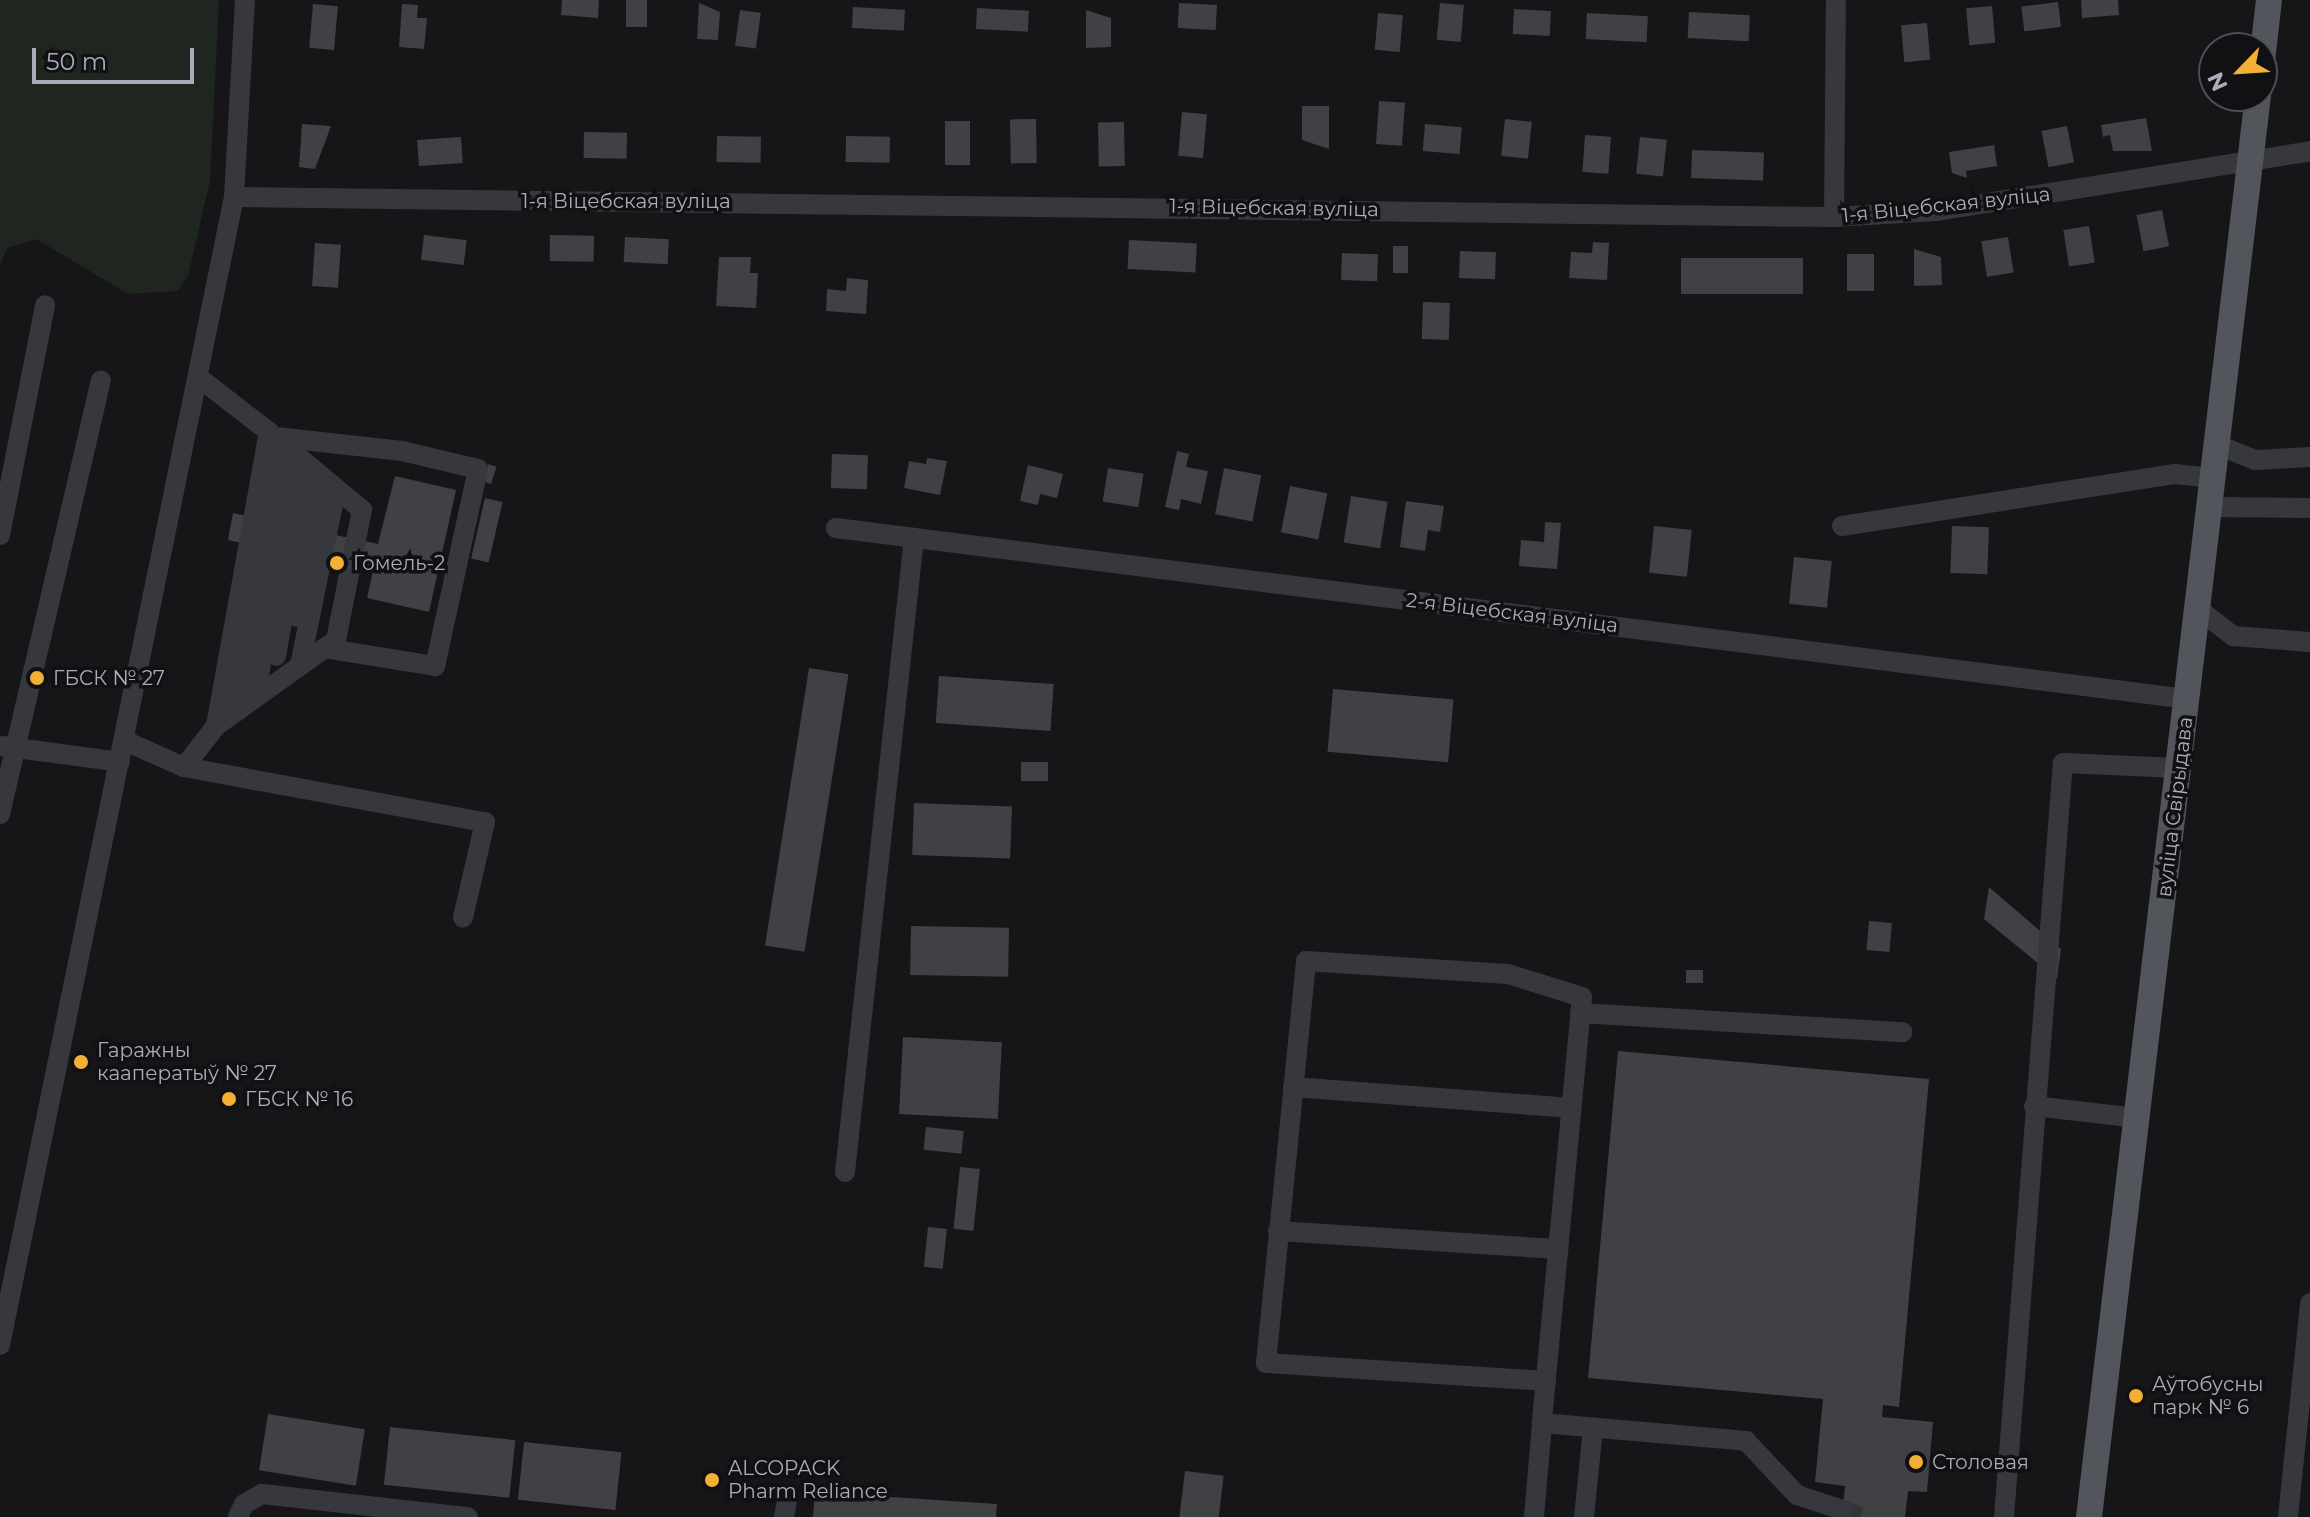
<!DOCTYPE html>
<meta charset="utf-8">
<style>
body{margin:0}
#map{position:relative;width:2310px;height:1517px;overflow:hidden;background:#161618;font-family:Montserrat,sans-serif}
div>[style]{position:absolute}
.green>*{inset:0;background:#1e261f}
.building>*{inset:0;background:#404145;transform-origin:0 0}
.minor-tunnel>*{height:20px;margin-top:-10px;transform-origin:0;background:repeating-linear-gradient(90deg,#333438 0 20px,transparent 0 30px)}
.minor>*{height:20px;margin:-10px;padding:0 10px;transform-origin:10px;border-radius:10px;background:#37383d}
.major>*{height:26px;margin:-13px;padding:0 13px;transform-origin:13px;border-radius:13px;background:#53555c}
.dots>*{width:22px;height:22px;translate:-50% -50%;box-sizing:border-box;border:4px solid #111113;border-radius:50%}
span{translate:-50% -50%;white-space:nowrap;text-align:center;line-height:1.15;-webkit-text-stroke:7px #111113;paint-order:stroke}
.street-label{font-size:20px;color:#a8adb8}
.poi-label{font-size:20px;color:#a8adb8}
.left{translate:0 -50%;text-align:left}
.north{position:absolute;left:2198px;top:32px;width:80px;height:80px;box-sizing:border-box;background:#111113;border:2px solid #4d4f55;border-radius:50%;rotate:245deg;font-size:22px;font-weight:700;line-height:32px;text-align:center;color:#a8adb8}
.north::after{content:'';display:block;margin:auto;width:28px;height:36px;background:#f2b134;clip-path:polygon(50% 0,100% 100%,50% 72%,0 100%)}
.scale{position:absolute;left:32px;top:48px;width:162px;height:36px;box-sizing:border-box;border:4px solid #a8adb8;border-top:0;padding-left:10px;font-size:24px;line-height:28px;white-space:nowrap;color:#a8adb8;-webkit-text-stroke:6px #111113;paint-order:stroke}
</style>
<div id="map">
<div class="green">
<i style="clip-path:polygon(0 0,219px 0,210px 181px,188px 276px,178px 291px,128px 294px,36px 239px,7px 248px,0 265px)"></i>
</div>
<div class="building">
<i style="clip-path:polygon(562px 0,599px 0,598px 18px,561px 15px)"></i>
<i style="left:626px;top:0;width:21px;height:27px"></i>
<i style="clip-path:polygon(2081px 0,2118px 0,2119px 15px,2082px 18px)"></i>
<i style="left:2058px;top:2px;width:25px;height:37px;rotate:83deg"></i>
<i style="clip-path:polygon(699px 3px,720px 12px,718px 40px,697px 39px)"></i>
<i style="left:1179px;top:3px;width:38px;height:25px;rotate:3deg"></i>
<i style="left:1440px;top:3px;width:24px;height:37px;rotate:5deg"></i>
<i style="left:313px;top:4px;width:25px;height:44px;rotate:5deg"></i>
<i style="clip-path:polygon(402px 4px,418px 5px,417px 18px,427px 18px,424px 49px,399px 47px)"></i>
<i style="left:1992px;top:6px;width:37px;height:26px;rotate:85deg"></i>
<i style="left:853px;top:7px;width:52px;height:21px;rotate:3deg"></i>
<i style="left:977px;top:8px;width:52px;height:21px;rotate:3deg"></i>
<i style="left:1514px;top:9px;width:37px;height:25px;rotate:3deg"></i>
<i style="left:740px;top:10px;width:21px;height:36px;rotate:8deg"></i>
<i style="clip-path:polygon(1086px 10px,1111px 18px,1111px 47px,1086px 48px)"></i>
<i style="left:1689px;top:12px;width:61px;height:26px;rotate:3deg"></i>
<i style="left:1378px;top:13px;width:25px;height:37px;rotate:5deg"></i>
<i style="left:1587px;top:13px;width:61px;height:26px;rotate:3deg"></i>
<i style="left:1927px;top:23px;width:37px;height:26px;rotate:85deg"></i>
<i style="left:1379px;top:101px;width:26px;height:43px;rotate:4deg"></i>
<i style="clip-path:polygon(1302px 106px,1329px 106px,1329px 149px,1302px 140px)"></i>
<i style="left:1182px;top:112px;width:25px;height:44px;rotate:5deg"></i>
<i style="clip-path:polygon(2146px 118px,2152px 151px,2113px 151px,2110px 135px,2103px 137px,2101px 125px)"></i>
<i style="left:1036px;top:119px;width:44px;height:26px;rotate:89deg"></i>
<i style="left:1505px;top:119px;width:27px;height:37px;rotate:6deg"></i>
<i style="left:945px;top:121px;width:25px;height:44px"></i>
<i style="left:1124px;top:122px;width:44px;height:26px;rotate:89deg"></i>
<i style="clip-path:polygon(302px 124px,331px 126px,315px 169px,299px 167px)"></i>
<i style="left:1425px;top:124px;width:37px;height:27px;rotate:5deg"></i>
<i style="left:2067px;top:126px;width:37px;height:26px;rotate:79deg"></i>
<i style="left:584px;top:132px;width:43px;height:26px;rotate:1deg"></i>
<i style="left:1585px;top:135px;width:26px;height:37px;rotate:4deg"></i>
<i style="left:717px;top:136px;width:44px;height:26px;rotate:1deg"></i>
<i style="left:846px;top:136px;width:44px;height:26px;rotate:1deg"></i>
<i style="left:461px;top:137px;width:26px;height:44px;rotate:86deg"></i>
<i style="left:1640px;top:137px;width:27px;height:37px;rotate:6deg"></i>
<i style="clip-path:polygon(1994px 145px,1997px 166px,1966px 171px,1967px 178px,1952px 173px,1949px 152px)"></i>
<i style="left:1692px;top:150px;width:72px;height:28px;rotate:2deg"></i>
<i style="left:2162px;top:210px;width:37px;height:26px;rotate:79deg"></i>
<i style="left:2089px;top:226px;width:37px;height:26px;rotate:81deg"></i>
<i style="left:424px;top:235px;width:43px;height:25px;rotate:7deg"></i>
<i style="left:550px;top:235px;width:44px;height:26px;rotate:1deg"></i>
<i style="left:625px;top:237px;width:44px;height:25px;rotate:3deg"></i>
<i style="left:2008px;top:237px;width:36px;height:27px;rotate:81deg"></i>
<i style="left:1129px;top:240px;width:68px;height:29px;rotate:3deg"></i>
<i style="clip-path:polygon(1593px 242px,1609px 243px,1607px 280px,1569px 278px,1571px 252px,1592px 253px)"></i>
<i style="left:315px;top:243px;width:26px;height:43px;rotate:4deg"></i>
<i style="left:1393px;top:246px;width:15px;height:27px"></i>
<i style="clip-path:polygon(1914px 249px,1941px 257px,1942px 285px,1914px 286px)"></i>
<i style="left:1460px;top:251px;width:36px;height:27px;rotate:2deg"></i>
<i style="left:1342px;top:253px;width:36px;height:27px;rotate:2deg"></i>
<i style="left:1847px;top:254px;width:27px;height:37px"></i>
<i style="clip-path:polygon(719px 257px,751px 257px,750px 273px,758px 273px,756px 308px,716px 306px)"></i>
<i style="left:1681px;top:258px;width:122px;height:36px"></i>
<i style="clip-path:polygon(847px 278px,868px 280px,866px 314px,826px 311px,827px 289px,846px 291px)"></i>
<i style="left:1423px;top:302px;width:27px;height:37px;rotate:2deg"></i>
<i style="clip-path:polygon(1177px 451px,1189px 454px,1186px 467px,1208px 471px,1201px 504px,1181px 499px,1179px 510px,1165px 507px)"></i>
<i style="left:832px;top:454px;width:36px;height:34px;rotate:2deg"></i>
<i style="clip-path:polygon(927px 458px,947px 461px,940px 495px,904px 488px,909px 461px,926px 464px)"></i>
<i style="left:488px;top:464px;width:9px;height:18px;rotate:18deg"></i>
<i style="clip-path:polygon(1028px 465px,1063px 474px,1057px 498px,1040px 494px,1038px 505px,1020px 501px)"></i>
<i style="left:1108px;top:468px;width:36px;height:34px;rotate:9deg"></i>
<i style="left:1224px;top:468px;width:38px;height:47px;rotate:11deg"></i>
<i style="clip-path:polygon(395px 476px,456px 490px,429px 612px,367px 598px,373px 571px,228px 540px,233px 513px,378px 544px)"></i>
<i style="left:1290px;top:486px;width:38px;height:47px;rotate:11deg"></i>
<i style="left:1351px;top:496px;width:37px;height:47px;rotate:9deg"></i>
<i style="left:485px;top:498px;width:18px;height:62px;rotate:13deg"></i>
<i style="clip-path:polygon(1406px 501px,1444px 506px,1440px 532px,1428px 530px,1425px 551px,1400px 547px)"></i>
<i style="clip-path:polygon(1545px 522px,1561px 523px,1557px 569px,1519px 566px,1521px 540px,1544px 542px)"></i>
<i style="left:1654px;top:526px;width:38px;height:47px;rotate:6deg"></i>
<i style="left:1952px;top:526px;width:37px;height:47px;rotate:2deg"></i>
<i style="left:1794px;top:557px;width:38px;height:47px;rotate:6deg"></i>
<i style="left:809px;top:668px;width:40px;height:281px;rotate:9deg"></i>
<i style="left:939px;top:676px;width:115px;height:47px;rotate:4deg"></i>
<i style="left:1333px;top:689px;width:121px;height:63px;rotate:5deg"></i>
<i style="left:1048px;top:762px;width:19px;height:27px;rotate:90deg"></i>
<i style="left:914px;top:803px;width:98px;height:52px;rotate:2deg"></i>
<i style="clip-path:polygon(1989px 887px,2061px 949px,2057px 979px,1984px 919px)"></i>
<i style="left:1869px;top:921px;width:23px;height:29px;rotate:5deg"></i>
<i style="left:911px;top:926px;width:98px;height:49px;rotate:1deg"></i>
<i style="left:1686px;top:970px;width:17px;height:13px"></i>
<i style="left:903px;top:1037px;width:99px;height:77px;rotate:3deg"></i>
<i style="clip-path:polygon(1618px 1051px,1929px 1079px,1899px 1407px,1883px 1405px,1882px 1417px,1933px 1422px,1927px 1492px,1908px 1491px,1905px 1517px,1842px 1517px,1845px 1486px,1815px 1482px,1823px 1399px,1588px 1378px)"></i>
<i style="left:926px;top:1127px;width:38px;height:23px;rotate:6deg"></i>
<i style="left:960px;top:1167px;width:20px;height:62px;rotate:6deg"></i>
<i style="left:928px;top:1227px;width:19px;height:40px;rotate:6deg"></i>
<i style="left:268px;top:1414px;width:98px;height:57px;rotate:9deg"></i>
<i style="left:390px;top:1427px;width:126px;height:58px;rotate:6deg"></i>
<i style="left:524px;top:1442px;width:98px;height:58px;rotate:6deg"></i>
<i style="left:1185px;top:1471px;width:39px;height:46px;rotate:7deg"></i>
<i style="clip-path:polygon(815px 1492px,997px 1504px,996px 1517px,813px 1517px)"></i>
</div>
<div class="minor-tunnel">
<i style="left:1843px;top:1510px;width:18px;rotate:22deg"></i>
</div>
<div class="minor">
<i style="left:234px;top:197px;width:1600px;rotate:0.72deg"></i>
<i style="left:1834px;top:217px;width:103px;rotate:-3.3deg"></i>
<i style="left:1937px;top:211px;width:378px;rotate:-9.1deg"></i>
<i style="left:1834px;top:217px;width:217px;rotate:-89.5deg"></i>
<i style="left:276px;top:437px;width:127px;rotate:6.3deg"></i>
<i style="left:402px;top:451px;width:78px;rotate:13.3deg"></i>
<i style="left:478px;top:469px;width:202px;rotate:102.3deg"></i>
<i style="left:435px;top:666px;width:112px;rotate:-170.8deg"></i>
<i style="left:2218px;top:445px;width:40px;rotate:22deg"></i>
<i style="left:2255px;top:460px;width:55px;rotate:-3.1deg"></i>
<i style="left:2210px;top:507px;width:100px;rotate:0.6deg"></i>
<i style="left:1842px;top:526px;width:336px;rotate:-8.9deg"></i>
<i style="left:2174px;top:474px;width:40px;rotate:5.7deg"></i>
<i style="left:836px;top:528px;width:1363px;rotate:7.21deg"></i>
<i style="left:0;top:535px;width:234px;rotate:-78.9deg"></i>
<i style="left:2197px;top:608px;width:46px;rotate:37.9deg"></i>
<i style="left:2233px;top:636px;width:77px;rotate:4.5deg"></i>
<i style="left:297px;top:617px;width:142px;rotate:-79.9deg"></i>
<i style="left:276px;top:656px;width:193px;rotate:-80.1deg"></i>
<i style="left:300px;top:665px;width:180px;rotate:-78.4deg"></i>
<i style="left:255px;top:698px;width:246px;rotate:-80.2deg"></i>
<i style="left:238px;top:710px;width:271px;rotate:-80.4deg"></i>
<i style="left:216px;top:726px;width:148px;rotate:-35.6deg"></i>
<i style="left:336px;top:640px;width:133px;rotate:-78.7deg"></i>
<i style="left:362px;top:510px;width:112px;rotate:-140.1deg"></i>
<i style="left:125px;top:741px;width:64px;rotate:23.8deg"></i>
<i style="left:184px;top:767px;width:306px;rotate:10.4deg"></i>
<i style="left:485px;top:822px;width:98px;rotate:103deg"></i>
<i style="left:2px;top:746px;width:119px;rotate:7.7deg"></i>
<i style="left:184px;top:767px;width:52px;rotate:-52deg"></i>
<i style="left:216px;top:726px;width:299px;rotate:-79.8deg"></i>
<i style="left:269px;top:432px;width:90px;rotate:-142.2deg"></i>
<i style="left:0;top:814px;width:445px;rotate:-76.9deg"></i>
<i style="left:1580px;top:1013px;width:323px;rotate:3.4deg"></i>
<i style="left:1293px;top:1087px;width:279px;rotate:4.3deg"></i>
<i style="left:2034px;top:1106px;width:105px;rotate:6.6deg"></i>
<i style="left:845px;top:1172px;width:638px;rotate:-83.79deg"></i>
<i style="left:1278px;top:1231px;width:281px;rotate:3.7deg"></i>
<i style="left:0;top:1345px;width:1172px;rotate:-78.48deg"></i>
<i style="left:234px;top:197px;width:197px;rotate:-86.8deg"></i>
<i style="left:1546px;top:1381px;width:281px;rotate:-176.3deg"></i>
<i style="left:1266px;top:1363px;width:404px;rotate:-84.3deg"></i>
<i style="left:1306px;top:961px;width:202px;rotate:3.7deg"></i>
<i style="left:1508px;top:974px;width:77px;rotate:17.3deg"></i>
<i style="left:1582px;top:997px;width:428px;rotate:95.4deg"></i>
<i style="left:1542px;top:1423px;width:205px;rotate:5deg"></i>
<i style="left:1746px;top:1441px;width:74px;rotate:46.6deg"></i>
<i style="left:1797px;top:1495px;width:48px;rotate:18.1deg"></i>
<i style="left:238px;top:1517px;width:14px;rotate:-65deg"></i>
<i style="left:244px;top:1504px;width:21px;rotate:-29deg"></i>
<i style="left:262px;top:1494px;width:207px;rotate:6.4deg"></i>
<i style="left:784px;top:1517px;width:23px;rotate:-80deg"></i>
<i style="left:1534px;top:1517px;width:94px;rotate:-85.1deg"></i>
<i style="left:1584px;top:1517px;width:89px;rotate:-84.2deg"></i>
<i style="left:2004px;top:1517px;width:756px;rotate:-85.53deg"></i>
<i style="left:2063px;top:763px;width:116px;rotate:2.5deg"></i>
<i style="left:2288px;top:1517px;width:215px;rotate:-84.1deg"></i>
</div>
<div class="major">
<i style="left:2262px;top:61px;width:61px;rotate:-83.5deg"></i>
<i style="left:2089px;top:1517px;width:1431px;rotate:-83.22deg"></i>
</div>
<div class="dots">
<i style="left:337px;top:563px;background:#f2b134"></i>
<i style="left:37px;top:678px;background:#f2b134"></i>
<i style="left:81px;top:1062px;background:#f2b134"></i>
<i style="left:229px;top:1099px;background:#f2b134"></i>
<i style="left:2136px;top:1396px;background:#f2b134"></i>
<i style="left:1916px;top:1462px;background:#f2b134"></i>
<i style="left:712px;top:1480px;background:#f2b134"></i>
</div>
<div class="street-label">
<span style="left:626px;top:201px">1-я Віцебская вуліца</span>
<span style="left:1946px;top:205px;rotate:-6deg">1-я Віцебская вуліца</span>
<span style="left:1274px;top:208px;rotate:1deg">1-я Віцебская вуліца</span>
<span style="left:1512px;top:613px;rotate:7deg">2-я Віцебская вуліца</span>
<span style="left:2175px;top:807px;rotate:-83deg">вуліца Свірыдава</span>
</div>
<div class="poi-label">
<span class="left" style="left:353px;top:563px">Гомель-2</span>
<span class="left" style="left:53px;top:678px">ГБСК № 27</span>
<span class="left" style="left:97px;top:1062px">Гаражны<br>кааператыў № 27</span>
<span class="left" style="left:245px;top:1099px">ГБСК № 16</span>
<span class="left" style="left:2152px;top:1396px">Аўтобусны<br>парк № 6</span>
<span class="left" style="left:1932px;top:1462px">Столовая</span>
<span class="left" style="left:728px;top:1480px">ALCOPACK<br>Pharm Reliance</span>
</div>
<div class="north">N</div>
<div class="scale">50 m</div>
</div>
